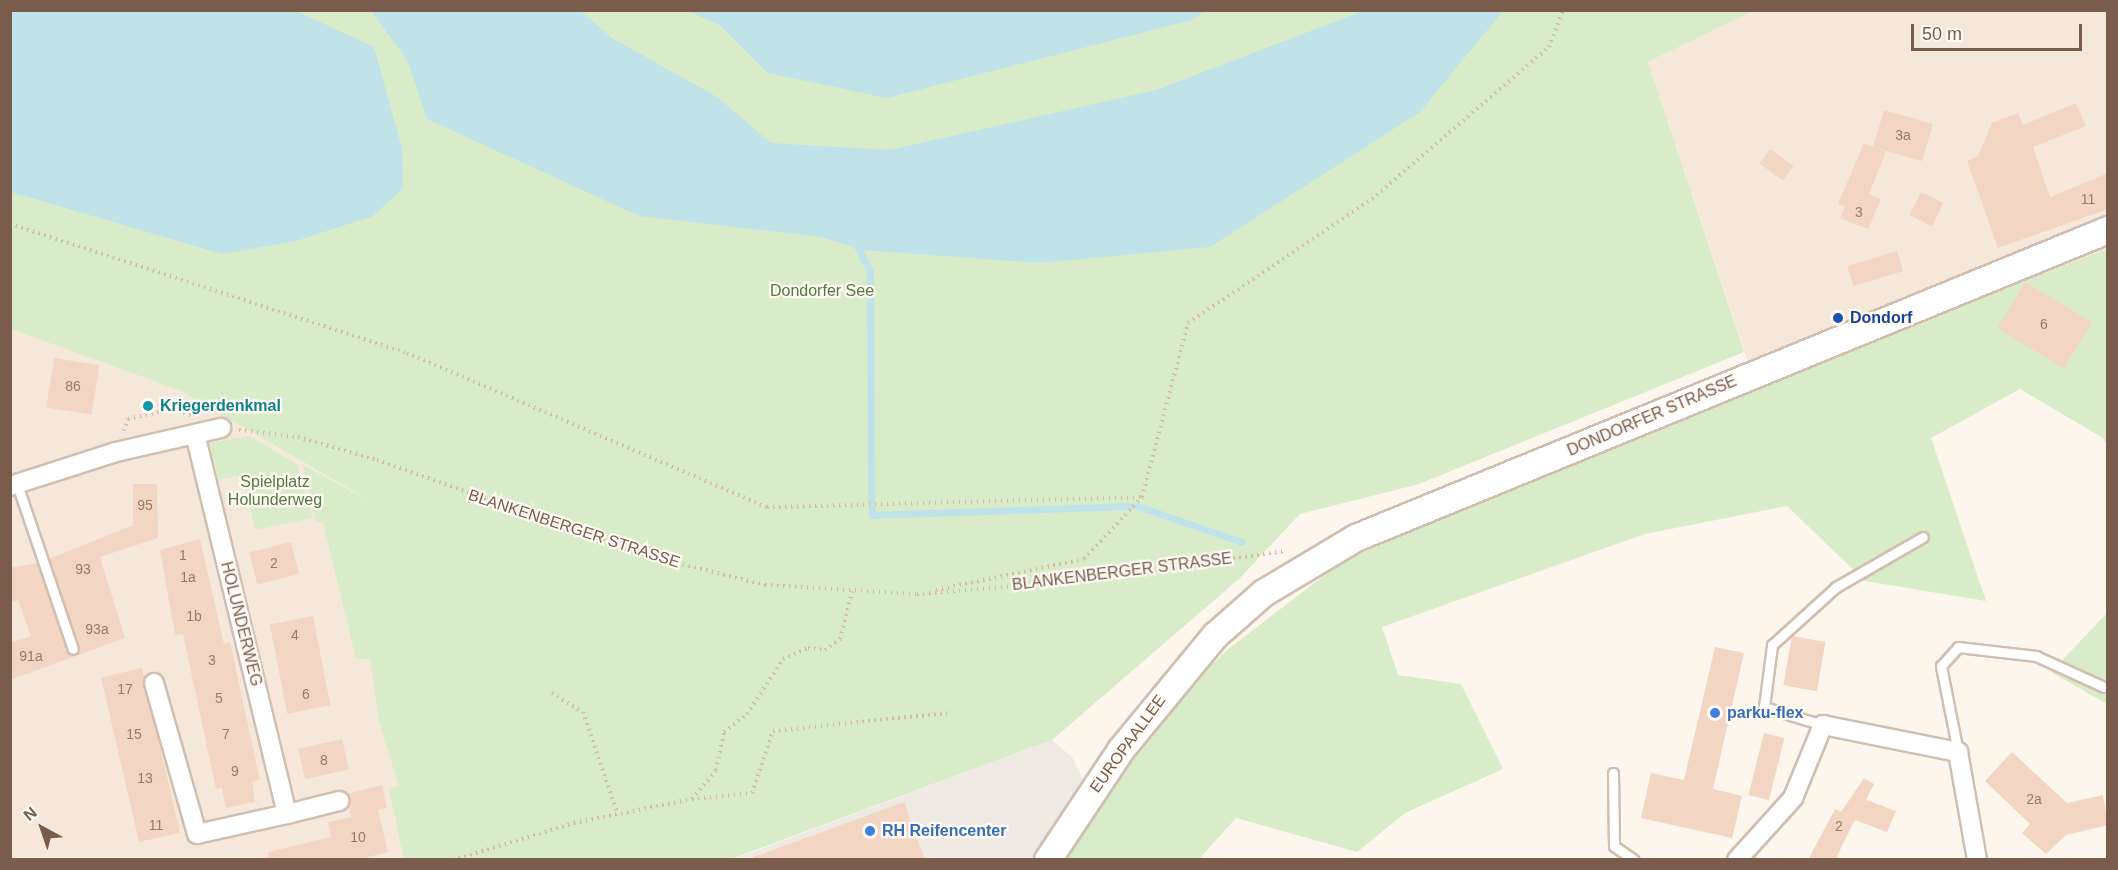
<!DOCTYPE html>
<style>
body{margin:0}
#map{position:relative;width:2118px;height:870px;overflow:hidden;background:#fdf6ec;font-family:Helvetica,sans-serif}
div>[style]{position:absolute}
.residential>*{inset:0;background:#f5e8da}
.industrial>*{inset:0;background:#efe9e4}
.green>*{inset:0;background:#d8ecc9}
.water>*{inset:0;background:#bfe3e8}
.stream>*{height:7px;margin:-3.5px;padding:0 3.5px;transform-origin:3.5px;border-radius:3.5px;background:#bfe3e8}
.building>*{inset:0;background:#f3d5c3;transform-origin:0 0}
.path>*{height:4px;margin-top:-2px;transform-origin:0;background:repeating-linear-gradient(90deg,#d9b8a5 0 1.5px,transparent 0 6px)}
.roads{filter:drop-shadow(2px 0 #d1beb0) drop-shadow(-2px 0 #d1beb0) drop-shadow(0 2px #d1beb0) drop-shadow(0 -2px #d1beb0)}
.lane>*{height:9px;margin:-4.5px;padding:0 4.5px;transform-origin:4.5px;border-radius:4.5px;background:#fff}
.street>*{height:18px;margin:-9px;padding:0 9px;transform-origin:9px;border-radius:9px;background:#fff}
.secondary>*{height:26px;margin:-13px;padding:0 13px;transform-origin:13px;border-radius:13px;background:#fff}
.dots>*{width:16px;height:16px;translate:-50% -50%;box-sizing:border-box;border:3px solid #fffaf3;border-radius:50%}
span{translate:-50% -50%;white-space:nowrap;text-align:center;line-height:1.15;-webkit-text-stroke:4.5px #fffaf3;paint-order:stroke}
.number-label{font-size:14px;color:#987a6a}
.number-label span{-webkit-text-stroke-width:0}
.park-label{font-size:16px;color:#537a41}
.transit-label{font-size:16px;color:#164399;font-weight:700}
.left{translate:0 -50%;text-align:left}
.culture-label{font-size:16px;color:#0d838f;font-weight:700}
.street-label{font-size:16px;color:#7a5c4d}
.shop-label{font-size:16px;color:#366cbe;font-weight:700}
.frame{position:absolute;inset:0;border:12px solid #7a5c4d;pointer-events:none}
.north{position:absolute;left:12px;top:798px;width:60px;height:60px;-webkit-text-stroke:4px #fffaf3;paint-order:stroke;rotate:320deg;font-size:16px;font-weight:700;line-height:24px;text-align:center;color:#7a5c4d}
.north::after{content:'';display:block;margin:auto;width:21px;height:27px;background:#7a5c4d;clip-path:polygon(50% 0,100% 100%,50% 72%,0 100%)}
.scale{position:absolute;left:1911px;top:24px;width:171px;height:27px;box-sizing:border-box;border:3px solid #7a5c4d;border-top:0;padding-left:8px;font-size:18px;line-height:21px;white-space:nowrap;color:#7a5c4d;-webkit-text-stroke:4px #fffaf3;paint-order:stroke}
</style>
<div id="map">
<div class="residential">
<i style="clip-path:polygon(1753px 11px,2107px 11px,2107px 249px,1755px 384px,1648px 62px)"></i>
<i style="clip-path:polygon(11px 307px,78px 331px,407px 523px,573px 860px,11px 860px)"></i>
</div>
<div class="industrial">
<i style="clip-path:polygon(1052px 740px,1072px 757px,1123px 859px,731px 860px)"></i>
</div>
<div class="green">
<i style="clip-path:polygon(10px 11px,1753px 11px,1648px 62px,1744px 352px,1419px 484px,1300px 514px,1240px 578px,1052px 740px,731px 859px,404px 859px,389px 789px,399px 786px,379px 722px,370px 659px,356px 659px,323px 522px,316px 522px,303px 465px,370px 501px,179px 390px,11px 329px)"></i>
<i style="clip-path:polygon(2107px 249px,2107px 446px,2103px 438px,2020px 389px,1931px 438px,1986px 601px,1865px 581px,1787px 506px,1645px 534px,1382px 627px,1398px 675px,1461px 684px,1503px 769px,1405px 813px,1357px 852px,1236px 818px,1199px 859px,1065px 860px,1157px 718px,1227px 650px,1343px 561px,1755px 384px)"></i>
<i style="clip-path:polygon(250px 436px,297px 464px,313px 518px,255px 530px,242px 475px,219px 480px,209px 443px)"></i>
<i style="clip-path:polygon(2107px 613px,2107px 704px,2051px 672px)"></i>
</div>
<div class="water">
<i style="clip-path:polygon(10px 11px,296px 11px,374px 47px,402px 148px,403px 188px,373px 216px,296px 241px,222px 254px,11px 192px)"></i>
<i style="clip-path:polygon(371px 11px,581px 11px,612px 38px,717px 97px,771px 143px,889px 150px,1156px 90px,1363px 11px,1503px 11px,1420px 112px,1210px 247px,1039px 263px,863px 250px,821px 237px,639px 216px,427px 119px,407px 60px)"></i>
<i style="clip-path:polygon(689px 11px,1205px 11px,1192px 20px,887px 98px,768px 73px,721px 26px)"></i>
</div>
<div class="stream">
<i style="left:856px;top:244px;width:31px;rotate:63deg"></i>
<i style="left:870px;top:272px;width:229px;rotate:89.7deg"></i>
<i style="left:1137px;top:506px;width:111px;rotate:18.9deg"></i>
<i style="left:872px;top:508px;width:7px;rotate:90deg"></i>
<i style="left:872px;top:515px;width:259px;rotate:-2deg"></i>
</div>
<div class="building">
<i style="clip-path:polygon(2076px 103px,2086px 126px,2033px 147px,2050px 197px,2108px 173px,2108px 209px,1998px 248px,1967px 161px,1978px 156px,1992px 123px,2018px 113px,2023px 125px)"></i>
<i style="clip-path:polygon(1884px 110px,1933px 124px,1922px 161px,1875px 148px,1886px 152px,1869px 194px,1881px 199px,1868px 229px,1840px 218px,1845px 206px,1838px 204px,1864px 143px,1873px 147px)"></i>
<i style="left:1770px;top:149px;width:29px;height:18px;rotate:36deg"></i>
<i style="left:1921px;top:192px;width:25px;height:26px;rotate:26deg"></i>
<i style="left:1897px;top:251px;width:21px;height:52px;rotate:73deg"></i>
<i style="left:2025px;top:282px;width:78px;height:54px;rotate:31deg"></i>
<i style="left:54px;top:358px;width:46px;height:50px;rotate:9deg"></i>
<i style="clip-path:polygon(133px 484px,157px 484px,158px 538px,100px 557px,125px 638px,10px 680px,10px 643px,31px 636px,18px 600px,10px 603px,10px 568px,37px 563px,67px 651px,78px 654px,49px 559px,133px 525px)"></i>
<i style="clip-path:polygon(200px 539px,224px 644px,230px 642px,260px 780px,252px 781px,255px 802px,226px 808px,222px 788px,216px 789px,183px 634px,175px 635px,160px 550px)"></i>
<i style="left:291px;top:542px;width:33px;height:43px;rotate:76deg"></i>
<i style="left:313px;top:616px;width:91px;height:44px;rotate:79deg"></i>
<i style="left:1792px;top:636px;width:34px;height:50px;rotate:10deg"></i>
<i style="clip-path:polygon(1715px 647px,1744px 653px,1713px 789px,1742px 796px,1732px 838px,1641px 818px,1651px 773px,1684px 780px)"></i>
<i style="left:142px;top:668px;width:169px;height:42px;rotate:77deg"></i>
<i style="left:1764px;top:733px;width:21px;height:64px;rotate:14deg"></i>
<i style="left:342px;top:739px;width:31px;height:45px;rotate:77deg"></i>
<i style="clip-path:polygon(2012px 752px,2067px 803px,2103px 795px,2108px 825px,2066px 835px,2046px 854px,2022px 833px,2030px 824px,1985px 781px)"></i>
<i style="clip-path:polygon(1864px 778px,1874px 784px,1866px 800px,1896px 811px,1887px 832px,1855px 820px,1835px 860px,1808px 860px,1835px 809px,1841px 812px)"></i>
<i style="clip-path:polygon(382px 785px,387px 808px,378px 810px,388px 852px,356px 860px,269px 860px,268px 852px,331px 837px,328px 822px,351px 817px,347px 794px)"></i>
<i style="clip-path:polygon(904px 802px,925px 860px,754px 860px,754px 857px)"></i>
</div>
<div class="path">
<i style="left:10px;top:224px;width:417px;rotate:18deg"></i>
<i style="left:407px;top:353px;width:392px;rotate:23.2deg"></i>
<i style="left:767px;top:507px;width:375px;rotate:-1.5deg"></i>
<i style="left:239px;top:430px;width:59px;rotate:6.8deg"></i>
<i style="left:298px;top:437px;width:82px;rotate:16.2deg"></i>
<i style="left:377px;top:460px;width:281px;rotate:19.5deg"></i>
<i style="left:642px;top:554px;width:127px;rotate:14.1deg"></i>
<i style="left:765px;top:585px;width:152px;rotate:3.4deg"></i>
<i style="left:917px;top:594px;width:163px;rotate:-4.6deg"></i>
<i style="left:1079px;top:581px;width:208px;rotate:-8.3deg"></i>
<i style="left:124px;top:431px;width:13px;rotate:-72deg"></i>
<i style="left:128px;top:419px;width:45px;rotate:-12.8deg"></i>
<i style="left:172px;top:409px;width:20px;rotate:18deg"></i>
<i style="left:936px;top:590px;width:151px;rotate:-11.8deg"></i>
<i style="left:1084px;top:559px;width:85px;rotate:-46.9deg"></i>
<i style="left:1142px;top:497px;width:180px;rotate:-75.2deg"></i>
<i style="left:1188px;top:323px;width:222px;rotate:-34deg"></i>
<i style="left:1372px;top:199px;width:233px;rotate:-40.7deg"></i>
<i style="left:1549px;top:47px;width:40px;rotate:-69deg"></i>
<i style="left:552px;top:693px;width:36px;rotate:32deg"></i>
<i style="left:583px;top:712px;width:106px;rotate:71.2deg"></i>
<i style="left:692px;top:799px;width:60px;rotate:-5.7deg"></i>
<i style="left:752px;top:793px;width:65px;rotate:-71.3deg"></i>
<i style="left:773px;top:731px;width:175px;rotate:-5.9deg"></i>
<i style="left:453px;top:860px;width:127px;rotate:-17deg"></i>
<i style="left:574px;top:823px;width:120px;rotate:-11.5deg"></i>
<i style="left:692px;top:799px;width:38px;rotate:-50deg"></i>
<i style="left:716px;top:770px;width:39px;rotate:-78deg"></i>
<i style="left:724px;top:732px;width:29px;rotate:-38deg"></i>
<i style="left:747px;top:714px;width:66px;rotate:-56.8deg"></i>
<i style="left:783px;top:659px;width:27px;rotate:-24deg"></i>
<i style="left:808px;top:648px;width:17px;rotate:7deg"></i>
<i style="left:825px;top:650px;width:19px;rotate:-36deg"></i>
<i style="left:840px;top:639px;width:49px;rotate:-75.7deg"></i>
</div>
<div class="roads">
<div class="lane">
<i style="left:17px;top:484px;width:174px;rotate:71.3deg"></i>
<i style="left:1823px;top:725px;width:62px;rotate:-163deg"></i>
<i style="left:1764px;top:707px;width:63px;rotate:-82.6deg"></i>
<i style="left:1772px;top:645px;width:86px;rotate:-42.2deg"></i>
<i style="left:1836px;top:587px;width:100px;rotate:-29.9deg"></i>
<i style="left:1958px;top:752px;width:88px;rotate:-101.2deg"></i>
<i style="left:1941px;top:666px;width:25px;rotate:-48deg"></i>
<i style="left:1958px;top:647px;width:79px;rotate:6.6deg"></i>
<i style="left:2036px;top:656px;width:75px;rotate:24.5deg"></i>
<i style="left:1613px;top:773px;width:73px;rotate:89.2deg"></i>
<i style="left:1614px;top:846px;width:24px;rotate:35deg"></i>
</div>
<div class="street">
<i style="left:10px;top:486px;width:111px;rotate:-17.8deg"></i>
<i style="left:116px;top:452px;width:108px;rotate:-12.9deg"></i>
<i style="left:154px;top:683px;width:157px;rotate:74.1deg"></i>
<i style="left:197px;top:834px;width:92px;rotate:-12.5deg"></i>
<i style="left:287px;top:814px;width:391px;rotate:-103.6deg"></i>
<i style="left:287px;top:814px;width:54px;rotate:-14deg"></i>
<i style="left:1737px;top:860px;width:84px;rotate:-47.9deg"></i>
<i style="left:1793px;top:798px;width:79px;rotate:-67.7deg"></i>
<i style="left:1823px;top:725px;width:138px;rotate:11.3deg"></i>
<i style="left:1958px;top:752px;width:110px;rotate:80deg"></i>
</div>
<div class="secondary">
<i style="left:1048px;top:860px;width:132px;rotate:-56.4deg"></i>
<i style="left:1121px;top:750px;width:148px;rotate:-50.5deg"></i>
<i style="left:1215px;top:636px;width:65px;rotate:-41.3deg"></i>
<i style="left:1264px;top:593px;width:107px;rotate:-30.9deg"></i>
<i style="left:1356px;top:538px;width:813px;rotate:-22.27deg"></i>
</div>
</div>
<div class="dots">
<i style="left:1838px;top:318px;background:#1a4fb4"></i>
<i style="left:148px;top:406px;background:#0f9aa8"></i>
<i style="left:1715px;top:713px;background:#3f7fe0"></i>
<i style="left:870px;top:831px;background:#3f7fe0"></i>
</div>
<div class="number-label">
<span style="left:1903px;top:135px">3a</span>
<span style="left:2088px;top:199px">11</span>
<span style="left:1859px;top:212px">3</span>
<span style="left:2044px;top:324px">6</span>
<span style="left:73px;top:386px">86</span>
<span style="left:145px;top:505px">95</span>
<span style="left:183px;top:555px">1</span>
<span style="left:274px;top:563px">2</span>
<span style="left:83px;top:569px">93</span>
<span style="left:188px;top:577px">1a</span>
<span style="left:194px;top:616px">1b</span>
<span style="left:97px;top:629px">93a</span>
<span style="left:295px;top:635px">4</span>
<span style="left:31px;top:656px">91a</span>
<span style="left:212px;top:660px">3</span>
<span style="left:125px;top:689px">17</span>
<span style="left:306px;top:694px">6</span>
<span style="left:219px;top:698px">5</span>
<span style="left:134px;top:734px">15</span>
<span style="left:226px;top:734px">7</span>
<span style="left:324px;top:760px">8</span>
<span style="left:235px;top:771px">9</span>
<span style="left:145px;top:778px">13</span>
<span style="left:2034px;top:799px">2a</span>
<span style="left:156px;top:825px">11</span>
<span style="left:1839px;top:826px">2</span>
<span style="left:358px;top:837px">10</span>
</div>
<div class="park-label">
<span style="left:822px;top:291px">Dondorfer See</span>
<span style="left:275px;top:491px">Spielplatz<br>Holunderweg</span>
</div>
<div class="transit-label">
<span class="left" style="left:1850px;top:318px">Dondorf</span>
</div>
<div class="culture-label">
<span class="left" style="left:160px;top:406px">Kriegerdenkmal</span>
</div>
<div class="street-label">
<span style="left:1652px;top:416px;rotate:-23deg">DONDORFER STRASSE</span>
<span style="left:574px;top:529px;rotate:18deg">BLANKENBERGER STRASSE</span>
<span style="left:1122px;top:572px;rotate:-7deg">BLANKENBERGER STRASSE</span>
<span style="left:241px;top:624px;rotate:76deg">HOLUNDERWEG</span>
<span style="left:1128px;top:744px;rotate:-54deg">EUROPAALLEE</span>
</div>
<div class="shop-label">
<span class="left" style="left:1727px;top:713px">parku-flex</span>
<span class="left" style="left:882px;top:831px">RH Reifencenter</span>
</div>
<div class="frame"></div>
<div class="north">N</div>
<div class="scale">50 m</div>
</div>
